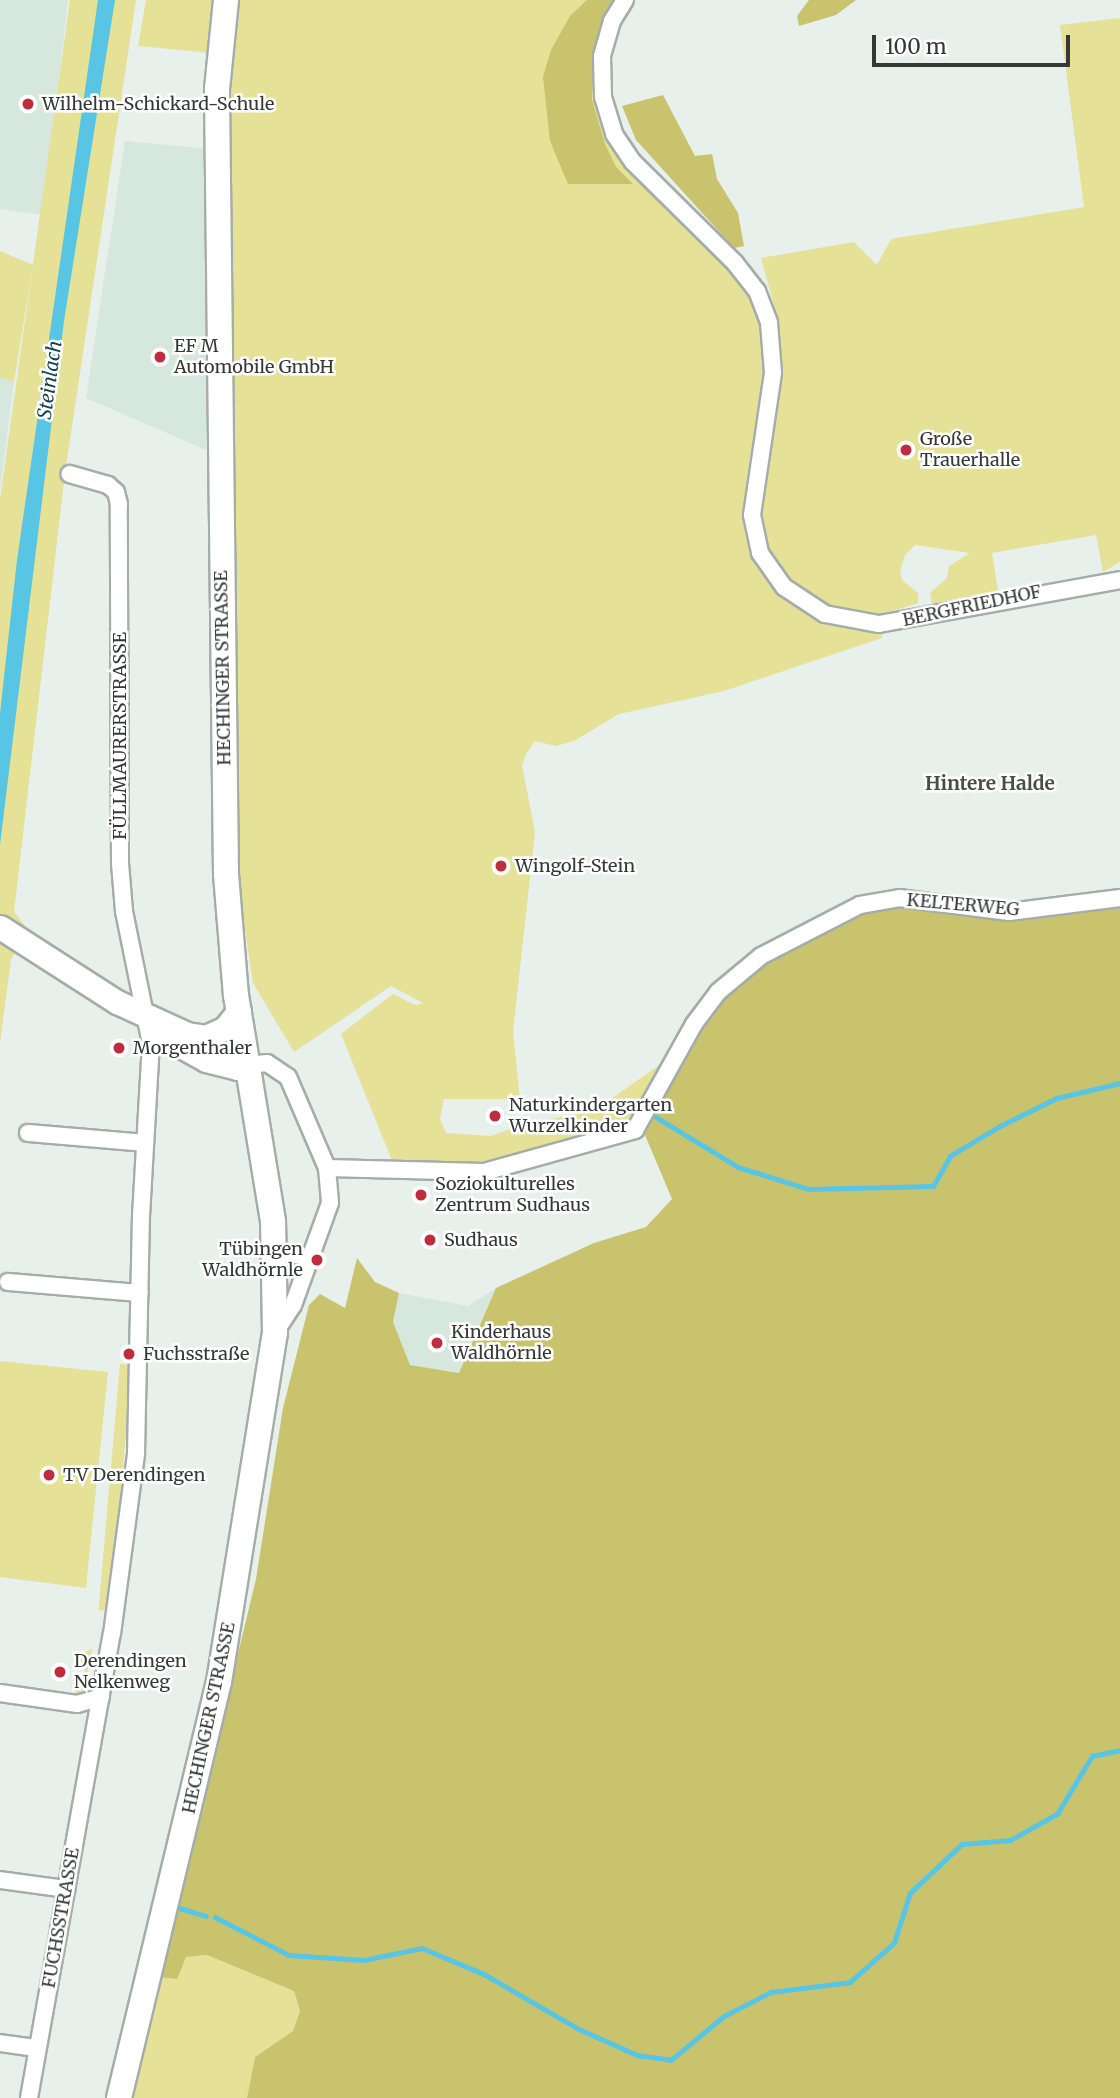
<!DOCTYPE html>
<meta charset="utf-8">
<style>
body{margin:0}
#map{position:relative;width:1120px;height:2098px;overflow:hidden;background:#e7f0eb;font-family:Merriweather,serif}
div>[style]{position:absolute}
.built>*{inset:0;background:#d6e7dd}
.green>*{inset:0;background:#e5e197;transform-origin:0 0}
.forest>*{inset:0;background:#c9c36e}
.water>*{inset:0;background:#57c5e3}
.stream>*{height:4.5px;margin:-2.25px;padding:0 2.25px;transform-origin:2.25px;border-radius:2.25px;background:#57c5e3}
.roads{filter:drop-shadow(2px 0 #a4ada8) drop-shadow(-2px 0 #a4ada8) drop-shadow(0 2px #a4ada8) drop-shadow(0 -2px #a4ada8)}
.street>*{height:16px;margin:-8px;padding:0 8px;transform-origin:8px;border-radius:8px;background:#fff}
.secondary>*{height:23px;margin:-11.5px;padding:0 11.5px;transform-origin:11.5px;border-radius:11.5px;background:#fff}
.primary>*{height:24px;margin:-12px;padding:0 12px;transform-origin:12px;border-radius:12px;background:#fff}
.dots>*{width:19px;height:19px;translate:-50% -50%;box-sizing:border-box;border:4px solid #fff;border-radius:50%}
span{translate:-50% -50%;white-space:nowrap;text-align:center;line-height:1.15;-webkit-text-stroke:5px #fff;paint-order:stroke}
.poi-label{font-size:18px;color:#353836}
.left{translate:0 -50%;text-align:left}
.right{translate:-100% -50%;text-align:right}
.street-label{font-size:18px;color:#353836}
.water-label{font-size:19px;color:#10424e;font-style:italic}
.neighbourhood-label{font-size:19px;color:#464e49;font-weight:700}
.scale{position:absolute;left:872px;top:35px;width:198px;height:32px;box-sizing:border-box;border:4px solid #353836;border-top:0;padding-left:9px;font-size:21px;line-height:24px;white-space:nowrap;color:#353836;-webkit-text-stroke:5px #fff;paint-order:stroke}
</style>
<div id="map">
<div class="built">
<i style="clip-path:polygon(0 0,68px 0,43px 215px,0 209px)"></i>
<i style="clip-path:polygon(125px 141px,209px 149px,211px 445px,206px 450px,86px 398px)"></i>
<i style="clip-path:polygon(0 377px,14px 382px,0 491px)"></i>
<i style="clip-path:polygon(496px 1288px,459px 1373px,410px 1365px,393px 1322px,399px 1293px,468px 1306px)"></i>
</div>
<div class="green">
<i style="clip-path:polygon(70px 0,136px 0,65px 473px,14px 912px,27px 928px,11px 960px,0 1043px,0 499px)"></i>
<i style="clip-path:polygon(146px 0,218px 0,211px 53px,138px 46px)"></i>
<i style="clip-path:polygon(237px 0,612px 0,606px 23px,608px 135px,626px 167px,728px 268px,748px 293px,759px 325px,763px 375px,746px 484px,748px 541px,773px 586px,799px 608px,825px 622px,882px 632px,882px 638px,724px 691px,619px 714px,574px 741px,556px 746px,535px 741px,526px 754px,522px 765px,535px 832px,513px 1032px,520px 1099px,444px 1099px,440px 1119px,446px 1133px,491px 1136px,523px 1124px,594px 1111px,669px 1058px,628px 1125px,536px 1154px,482px 1163px,393px 1163px,341px 1034px,393px 994px,415px 1005px,423px 1003px,391px 986px,294px 1052px,253px 983px,237px 876px,227px 117px)"></i>
<i style="clip-path:polygon(1120px 18px,1120px 562px,1103px 572px,1096px 535px,992px 553px,998px 591px,933px 609px,930px 593px,947px 578px,949px 566px,970px 553px,915px 545px,905px 555px,900px 572px,902px 580px,918px 593px,918px 603px,878px 616px,827px 608px,783px 578px,767px 555px,758px 515px,783px 374px,779px 324px,761px 258px,854px 242px,877px 265px,891px 239px,1084px 207px,1060px 25px)"></i>
<i style="clip-path:polygon(0 251px,33px 265px,14px 382px,0 377px)"></i>
<i style="clip-path:polygon(0 1361px,108px 1372px,86px 1588px,0 1577px)"></i>
<i style="left:120px;top:1364px;width:12px;height:247px;rotate:5deg"></i>
<i style="clip-path:polygon(102px 1644px,92px 1649px,85px 1685px,94px 1683px,94px 1694px,81px 1698px,70px 1685px,82px 1687px,86px 1663px,75px 1661px,76px 1656px)"></i>
<i style="clip-path:polygon(207px 1955px,294px 1991px,300px 2012px,293px 2031px,255px 2057px,247px 2098px,132px 2098px,160px 1977px,186px 1957px)"></i>
</div>
<div class="forest">
<i style="clip-path:polygon(587px 0,617px 0,600px 36px,592px 69px,592px 100px,605px 144px,616px 167px,633px 184px,568px 184px,550px 141px,543px 77px,551px 50px,570px 16px)"></i>
<i style="clip-path:polygon(809px 0,856px 0,836px 15px,799px 26px,797px 16px)"></i>
<i style="clip-path:polygon(663px 95px,695px 156px,712px 154px,717px 179px,738px 213px,744px 246px,734px 248px,636px 140px,622px 106px)"></i>
<i style="clip-path:polygon(900px 903px,1010px 916px,1120px 903px,1120px 2098px,247px 2098px,255px 2057px,293px 2031px,300px 2011px,294px 1991px,207px 1955px,186px 1957px,177px 1979px,160px 1977px,256px 1579px,283px 1408px,309px 1305px,320px 1294px,345px 1308px,357px 1258px,375px 1282px,399px 1293px,393px 1322px,410px 1365px,459px 1373px,496px 1288px,594px 1243px,646px 1227px,672px 1199px,642px 1128px,699px 1028px,721px 999px,763px 963px,860px 910px)"></i>
</div>
<div class="water">
<i style="clip-path:polygon(98px 0,115px 0,64px 321px,0 845px,0 713px,17px 560px)"></i>
</div>
<div class="stream">
<i style="left:651px;top:1114px;width:102px;rotate:31.3deg"></i>
<i style="left:738px;top:1167px;width:74px;rotate:17.2deg"></i>
<i style="left:809px;top:1189px;width:124px;rotate:-1.4deg"></i>
<i style="left:933px;top:1186px;width:34px;rotate:-60deg"></i>
<i style="left:950px;top:1156px;width:58px;rotate:-31deg"></i>
<i style="left:1000px;top:1126px;width:64px;rotate:-26.2deg"></i>
<i style="left:1057px;top:1098px;width:65px;rotate:-13.4deg"></i>
<i style="left:180px;top:1908px;width:27px;rotate:17deg"></i>
<i style="left:215px;top:1917px;width:83px;rotate:27.2deg"></i>
<i style="left:289px;top:1955px;width:75px;rotate:3.8deg"></i>
<i style="left:364px;top:1960px;width:59px;rotate:-11.7deg"></i>
<i style="left:422px;top:1948px;width:67px;rotate:22.8deg"></i>
<i style="left:484px;top:1974px;width:110px;rotate:30.1deg"></i>
<i style="left:579px;top:2029px;width:64px;rotate:24.1deg"></i>
<i style="left:637px;top:2055px;width:34px;rotate:8deg"></i>
<i style="left:671px;top:2060px;width:69px;rotate:-39.7deg"></i>
<i style="left:724px;top:2016px;width:53px;rotate:-27.1deg"></i>
<i style="left:771px;top:1992px;width:80px;rotate:-7.2deg"></i>
<i style="left:850px;top:1982px;width:59px;rotate:-41.6deg"></i>
<i style="left:894px;top:1943px;width:52px;rotate:-72.3deg"></i>
<i style="left:910px;top:1893px;width:71px;rotate:-43.3deg"></i>
<i style="left:962px;top:1844px;width:48px;rotate:-4.8deg"></i>
<i style="left:1010px;top:1840px;width:54px;rotate:-29deg"></i>
<i style="left:1057px;top:1814px;width:68px;rotate:-58.9deg"></i>
<i style="left:1092px;top:1756px;width:29px;rotate:-12deg"></i>
</div>
<div class="roads">
<div class="street">
<i style="left:625px;top:0;width:25px;rotate:122deg"></i>
<i style="left:612px;top:21px;width:36px;rotate:106deg"></i>
<i style="left:602px;top:56px;width:41px;rotate:88.6deg"></i>
<i style="left:603px;top:97px;width:39px;rotate:73deg"></i>
<i style="left:614px;top:134px;width:34px;rotate:56deg"></i>
<i style="left:633px;top:162px;width:144px;rotate:44.7deg"></i>
<i style="left:735px;top:263px;width:36px;rotate:52deg"></i>
<i style="left:757px;top:291px;width:34px;rotate:69deg"></i>
<i style="left:769px;top:323px;width:50px;rotate:85.4deg"></i>
<i style="left:773px;top:373px;width:144px;rotate:98.4deg"></i>
<i style="left:752px;top:515px;width:39px;rotate:78deg"></i>
<i style="left:760px;top:553px;width:42px;rotate:54.8deg"></i>
<i style="left:784px;top:587px;width:49px;rotate:33.4deg"></i>
<i style="left:825px;top:614px;width:55px;rotate:10.5deg"></i>
<i style="left:879px;top:624px;width:245px;rotate:-10.3deg"></i>
<i style="left:248px;top:1065px;width:19px;rotate:-6deg"></i>
<i style="left:267px;top:1063px;width:25px;rotate:34deg"></i>
<i style="left:288px;top:1077px;width:99px;rotate:66.8deg"></i>
<i style="left:327px;top:1168px;width:35px;rotate:85deg"></i>
<i style="left:330px;top:1203px;width:109px;rotate:109.9deg"></i>
<i style="left:293px;top:1305px;width:33px;rotate:123deg"></i>
<i style="left:28px;top:1133px;width:116px;rotate:4.9deg"></i>
<i style="left:327px;top:1168px;width:157px;rotate:1.5deg"></i>
<i style="left:484px;top:1172px;width:157px;rotate:-15.5deg"></i>
<i style="left:635px;top:1130px;width:121px;rotate:-60.9deg"></i>
<i style="left:694px;top:1024px;width:40px;rotate:-53deg"></i>
<i style="left:718px;top:992px;width:56px;rotate:-39.9deg"></i>
<i style="left:761px;top:956px;width:111px;rotate:-27.3deg"></i>
<i style="left:860px;top:905px;width:40px;rotate:-10deg"></i>
<i style="left:899px;top:898px;width:111px;rotate:7.3deg"></i>
<i style="left:1009px;top:912px;width:112px;rotate:-7.2deg"></i>
<i style="left:276px;top:1252px;width:36px;rotate:9deg"></i>
<i style="left:8px;top:1282px;width:132px;rotate:4.8deg"></i>
<i style="left:0;top:1693px;width:78px;rotate:8.1deg"></i>
<i style="left:77px;top:1704px;width:25px;rotate:-16deg"></i>
<i style="left:0;top:1880px;width:67px;rotate:7.8deg"></i>
<i style="left:0;top:2043px;width:37px;rotate:8deg"></i>
<i style="left:29px;top:2098px;width:471px;rotate:-79.9deg"></i>
<i style="left:112px;top:1634px;width:183px;rotate:-82.4deg"></i>
<i style="left:136px;top:1453px;width:237px;rotate:-88.8deg"></i>
<i style="left:141px;top:1216px;width:172px;rotate:-86.7deg"></i>
<i style="left:151px;top:1044px;width:136px;rotate:-101.5deg"></i>
<i style="left:124px;top:911px;width:48px;rotate:-94.8deg"></i>
<i style="left:120px;top:863px;width:359px;rotate:-90.2deg"></i>
<i style="left:119px;top:504px;width:12px;rotate:-104deg"></i>
<i style="left:116px;top:492px;width:11px;rotate:-139deg"></i>
<i style="left:108px;top:485px;width:40px;rotate:-164deg"></i>
</div>
<div class="secondary">
<i style="left:0;top:927px;width:139px;rotate:32.7deg"></i>
<i style="left:117px;top:1002px;width:77px;rotate:24.6deg"></i>
<i style="left:187px;top:1034px;width:19px;rotate:9deg"></i>
<i style="left:206px;top:1037px;width:21px;rotate:-25deg"></i>
<i style="left:225px;top:1028px;width:22px;rotate:-51deg"></i>
<i style="left:161px;top:1035px;width:51px;rotate:29.1deg"></i>
<i style="left:206px;top:1060px;width:32px;rotate:14deg"></i>
<i style="left:237px;top:1068px;width:11px;rotate:-15deg"></i>
</div>
<div class="primary">
<i style="left:119px;top:2098px;width:428px;rotate:-76.5deg"></i>
<i style="left:219px;top:1682px;width:353px;rotate:-80.9deg"></i>
<i style="left:275px;top:1333px;width:112px;rotate:-91deg"></i>
<i style="left:273px;top:1221px;width:228px;rotate:-99.3deg"></i>
<i style="left:236px;top:996px;width:122px;rotate:-94.7deg"></i>
<i style="left:226px;top:874px;width:785px;rotate:-90.66deg"></i>
<i style="left:217px;top:89px;width:89px;rotate:-84.2deg"></i>
</div>
</div>
<div class="dots">
<i style="left:28px;top:104px;background:#bd2d3d"></i>
<i style="left:160px;top:357px;background:#bd2d3d"></i>
<i style="left:906px;top:450px;background:#bd2d3d"></i>
<i style="left:501px;top:866px;background:#bd2d3d"></i>
<i style="left:119px;top:1048px;background:#bd2d3d"></i>
<i style="left:495px;top:1116px;background:#bd2d3d"></i>
<i style="left:421px;top:1195px;background:#bd2d3d"></i>
<i style="left:430px;top:1240px;background:#bd2d3d"></i>
<i style="left:317px;top:1260px;background:#bd2d3d"></i>
<i style="left:437px;top:1343px;background:#bd2d3d"></i>
<i style="left:129px;top:1354px;background:#bd2d3d"></i>
<i style="left:49px;top:1475px;background:#bd2d3d"></i>
<i style="left:60px;top:1672px;background:#bd2d3d"></i>
</div>
<div class="poi-label">
<span class="left" style="left:42px;top:104px">Wilhelm-Schickard-Schule</span>
<span class="left" style="left:174px;top:357px">EF M<br>Automobile GmbH</span>
<span class="left" style="left:920px;top:450px">Große<br>Trauerhalle</span>
<span class="left" style="left:515px;top:866px">Wingolf-Stein</span>
<span class="left" style="left:133px;top:1048px">Morgenthaler</span>
<span class="left" style="left:509px;top:1116px">Naturkindergarten<br>Wurzelkinder</span>
<span class="left" style="left:435px;top:1195px">Soziokulturelles<br>Zentrum Sudhaus</span>
<span class="left" style="left:444px;top:1240px">Sudhaus</span>
<span class="right" style="left:303px;top:1260px">Tübingen<br>Waldhörnle</span>
<span class="left" style="left:451px;top:1343px">Kinderhaus<br>Waldhörnle</span>
<span class="left" style="left:143px;top:1354px">Fuchsstraße</span>
<span class="left" style="left:63px;top:1475px">TV Derendingen</span>
<span class="left" style="left:74px;top:1672px">Derendingen<br>Nelkenweg</span>
</div>
<div class="street-label">
<span style="left:972px;top:606px;rotate:-12deg">BERGFRIEDHOF</span>
<span style="left:223px;top:668px;rotate:-91deg">HECHINGER STRASSE</span>
<span style="left:120px;top:736px;rotate:-90deg">FÜLLMAURERSTRASSE</span>
<span style="left:963px;top:905px;rotate:5deg">KELTERWEG</span>
<span style="left:209px;top:1718px;rotate:-78deg">HECHINGER STRASSE</span>
<span style="left:61px;top:1918px;rotate:-80deg">FUCHSSTRASSE</span>
</div>
<div class="water-label">
<span style="left:50px;top:380px;rotate:-82deg">Steinlach</span>
</div>
<div class="neighbourhood-label">
<span style="left:990px;top:784px">Hintere Halde</span>
</div>
<div class="scale">100 m</div>
</div>
